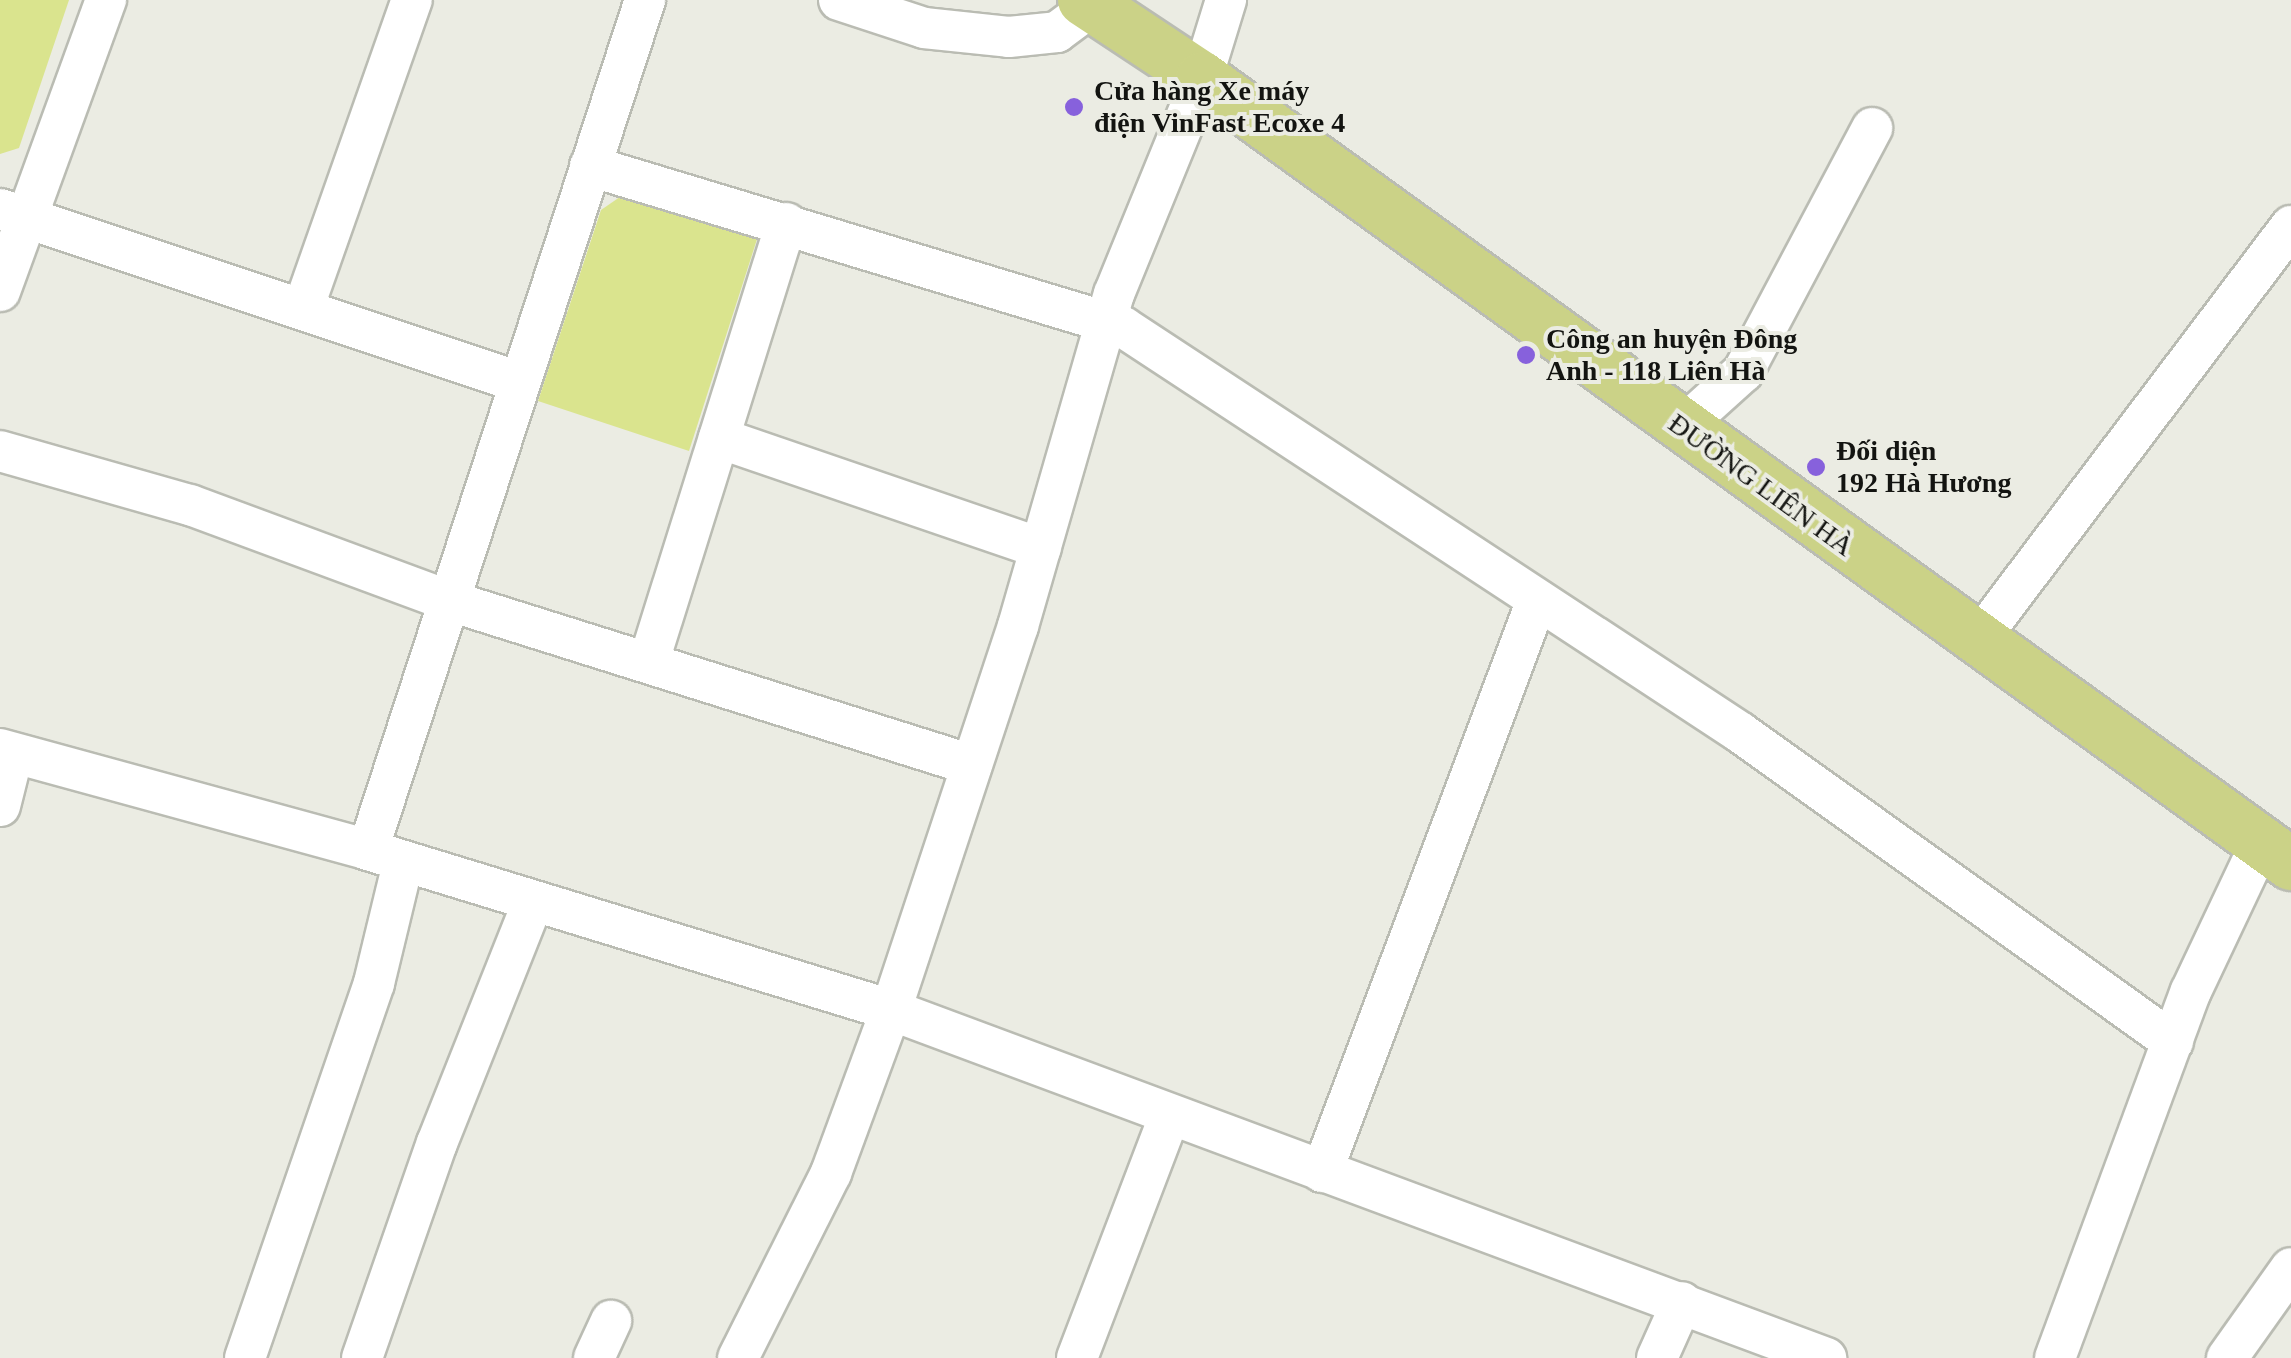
<!DOCTYPE html>
<meta charset="utf-8">
<style>
body{margin:0}
#map{position:relative;width:2291px;height:1358px;overflow:hidden;background:#ebece3;font-family:"Times New Roman",serif}
div>[style]{position:absolute}
.green>*{inset:0;background:#dae48e}
.roads{filter:drop-shadow(2px 0 #babcb3) drop-shadow(-2px 0 #babcb3) drop-shadow(0 2px #babcb3) drop-shadow(0 -2px #babcb3)}
.minor>*{height:40px;margin:-20px;padding:0 20px;transform-origin:20px;border-radius:20px;background:#fff}
.major>*{height:52px;margin:-26px;padding:0 26px;transform-origin:26px;border-radius:26px;background:#cbd287}
.dots>*{width:28px;height:28px;translate:-50% -50%;box-sizing:border-box;border:5px solid #ebece3;border-radius:50%}
span{translate:-50% -50%;white-space:nowrap;text-align:center;line-height:1.15;-webkit-text-stroke:8px #ebece3;paint-order:stroke}
.poi-label{font-size:28px;color:#131411;font-weight:700}
.left{translate:0 -50%;text-align:left}
.street-label{font-size:28px;color:#131411}
</style>
<div id="map">
<div class="green">
<i style="clip-path:polygon(0 0,69px 0,19px 148px,0 154px)"></i>
<i style="clip-path:polygon(630px 190px,759px 233px,689px 451px,538px 401px,601px 210px)"></i>
</div>
<div class="roads">
<div class="minor">
<i style="left:839px;top:0;width:89px;rotate:18.2deg"></i>
<i style="left:924px;top:28px;width:85px;rotate:6deg"></i>
<i style="left:1009px;top:37px;width:48px;rotate:-5.9deg"></i>
<i style="left:1057px;top:32px;width:44px;rotate:-36.6deg"></i>
<i style="left:590px;top:166px;width:557px;rotate:16.81deg"></i>
<i style="left:1123px;top:327px;width:739px;rotate:33.3deg"></i>
<i style="left:1741px;top:733px;width:531px;rotate:35.58deg"></i>
<i style="left:0;top:209px;width:547px;rotate:18.43deg"></i>
<i style="left:0;top:291px;width:310px;rotate:-70deg"></i>
<i style="left:304px;top:306px;width:324px;rotate:-70.6deg"></i>
<i style="left:1681px;top:428px;width:84px;rotate:-42.1deg"></i>
<i style="left:1743px;top:372px;width:276px;rotate:-62.1deg"></i>
<i style="left:719px;top:438px;width:340px;rotate:18.9deg"></i>
<i style="left:0;top:451px;width:198px;rotate:15.9deg"></i>
<i style="left:190px;top:505px;width:274px;rotate:20.3deg"></i>
<i style="left:447px;top:600px;width:550px;rotate:17.45deg"></i>
<i style="left:1978px;top:640px;width:519px;rotate:-52.91deg"></i>
<i style="left:649px;top:661px;width:459px;rotate:-72.6deg"></i>
<i style="left:0;top:749px;width:382px;rotate:15.3deg"></i>
<i style="left:368px;top:850px;width:547px;rotate:17.01deg"></i>
<i style="left:891px;top:1010px;width:998px;rotate:20.41deg"></i>
<i style="left:0;top:806px;width:54px;rotate:-76deg"></i>
<i style="left:368px;top:850px;width:894px;rotate:-71.95deg"></i>
<i style="left:1322px;top:1172px;width:611px;rotate:-69.4deg"></i>
<i style="left:245px;top:1358px;width:397px;rotate:-71deg"></i>
<i style="left:374px;top:983px;width:123px;rotate:-76.4deg"></i>
<i style="left:362px;top:1358px;width:228px;rotate:-70.8deg"></i>
<i style="left:437px;top:1143px;width:259px;rotate:-68.3deg"></i>
<i style="left:594px;top:1358px;width:41px;rotate:-65.3deg"></i>
<i style="left:738px;top:1358px;width:207px;rotate:-63.3deg"></i>
<i style="left:831px;top:1173px;width:174px;rotate:-69.8deg"></i>
<i style="left:891px;top:1010px;width:404px;rotate:-71.7deg"></i>
<i style="left:1018px;top:626px;width:346px;rotate:-73.9deg"></i>
<i style="left:1114px;top:294px;width:233px;rotate:-67.8deg"></i>
<i style="left:1202px;top:78px;width:82px;rotate:-72.9deg"></i>
<i style="left:1077px;top:1358px;width:260px;rotate:-69.1deg"></i>
<i style="left:1657px;top:1358px;width:61px;rotate:-65.9deg"></i>
<i style="left:2055px;top:1358px;width:391px;rotate:-69.7deg"></i>
<i style="left:2191px;top:991px;width:164px;rotate:-64.7deg"></i>
<i style="left:2227px;top:1358px;width:110px;rotate:-54.6deg"></i>
</div>
<div class="major">
<i style="left:1084px;top:0;width:141px;rotate:33.5deg"></i>
<i style="left:1202px;top:78px;width:1343px;rotate:35.82deg"></i>
</div>
</div>
<div class="dots">
<i style="left:1074px;top:107px;background:#8761dc"></i>
<i style="left:1526px;top:355px;background:#8761dc"></i>
<i style="left:1816px;top:467px;background:#8761dc"></i>
</div>
<div class="poi-label">
<span class="left" style="left:1094px;top:107px">Cửa hàng Xe máy<br>điện VinFast Ecoxe 4</span>
<span class="left" style="left:1546px;top:355px">Công an huyện Đông<br>Anh - 118 Liên Hà</span>
<span class="left" style="left:1836px;top:467px">Đối diện<br>192 Hà Hương</span>
</div>
<div class="street-label">
<span style="left:1761px;top:485px;rotate:36deg">ĐƯỜNG LIÊN HÀ</span>
</div>
</div>
